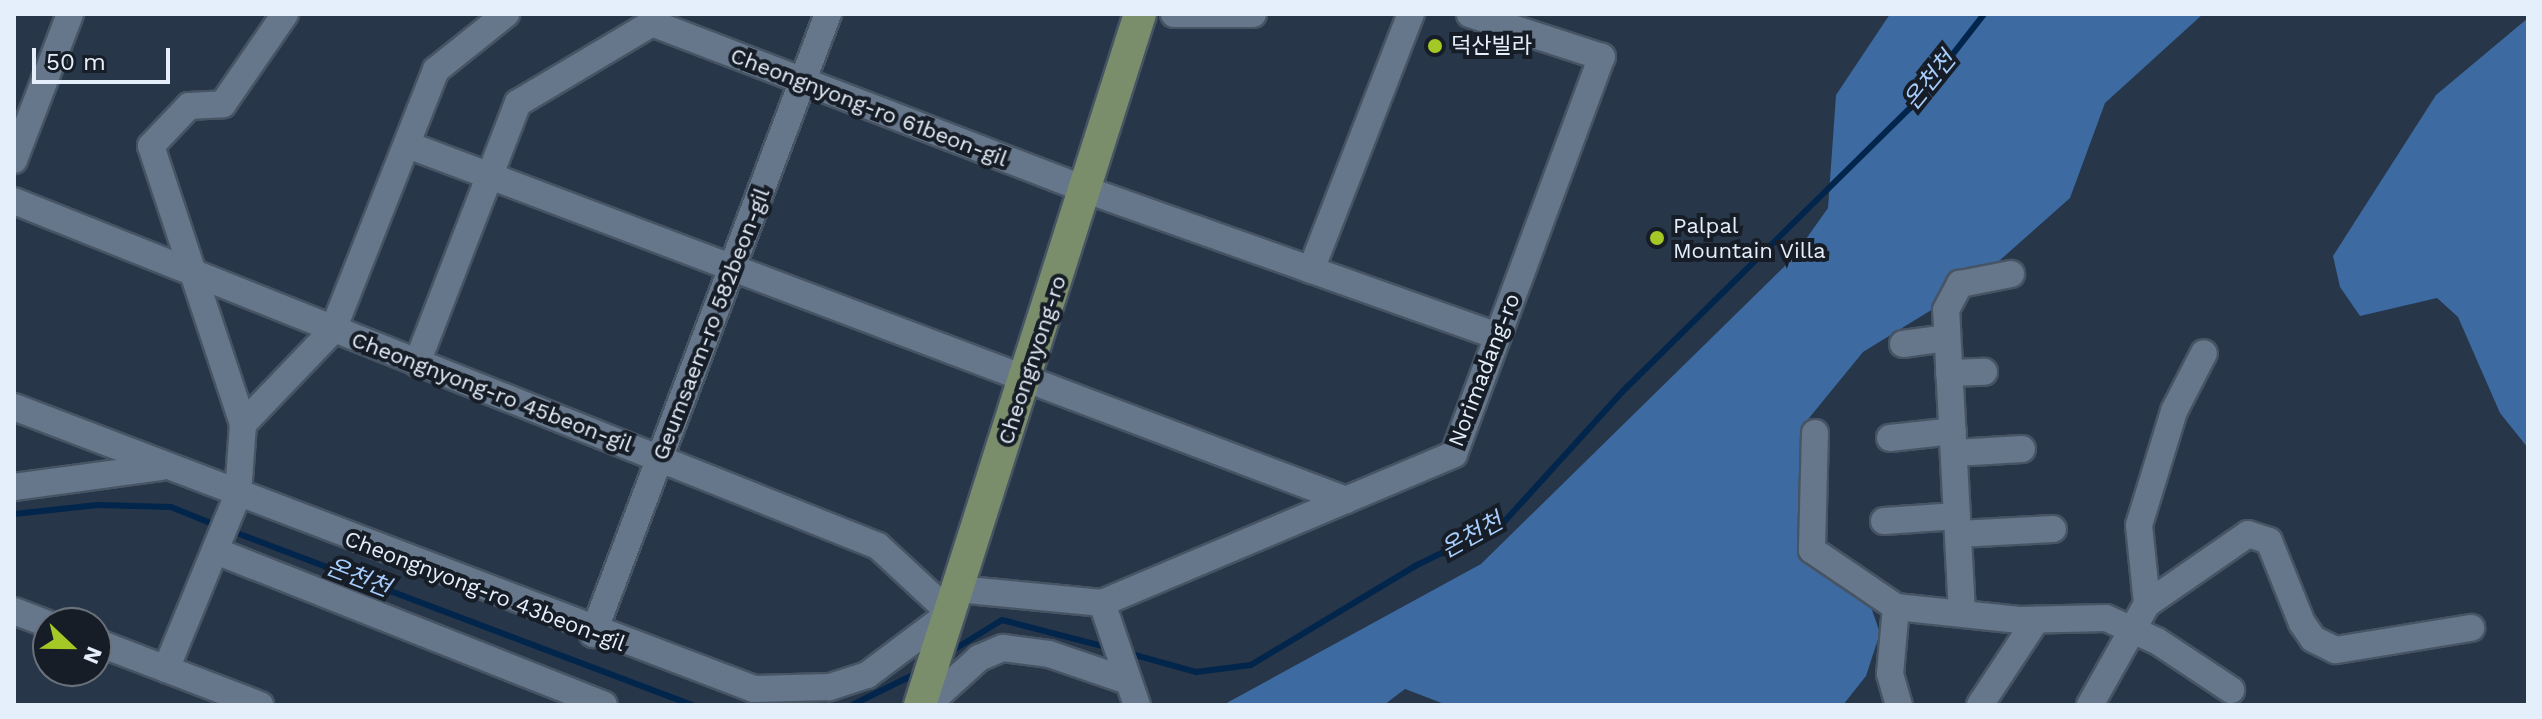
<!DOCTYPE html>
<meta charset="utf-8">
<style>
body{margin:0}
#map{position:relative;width:2542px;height:719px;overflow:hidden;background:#273649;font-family:"Work Sans","Noto Sans KR",sans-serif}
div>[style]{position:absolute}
.forest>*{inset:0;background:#3c6aa1}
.stream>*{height:6px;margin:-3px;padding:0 3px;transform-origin:3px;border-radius:3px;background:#02254c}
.roads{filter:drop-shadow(2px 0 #475464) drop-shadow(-2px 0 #475464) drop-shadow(0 2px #475464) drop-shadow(0 -2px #475464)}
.minor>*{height:26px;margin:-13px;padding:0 13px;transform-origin:13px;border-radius:13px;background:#66778c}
.major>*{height:32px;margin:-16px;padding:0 16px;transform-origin:16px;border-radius:16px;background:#7b8e6b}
.dots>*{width:22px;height:22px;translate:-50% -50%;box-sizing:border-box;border:4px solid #161d26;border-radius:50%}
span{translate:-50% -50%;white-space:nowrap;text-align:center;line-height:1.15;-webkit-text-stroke:8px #161d26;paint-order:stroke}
.poi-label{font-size:22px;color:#e5effb}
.left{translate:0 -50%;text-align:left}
.street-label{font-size:22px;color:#e5effb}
.water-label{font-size:24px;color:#a8cefe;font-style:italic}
.frame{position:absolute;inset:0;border:16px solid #e5effb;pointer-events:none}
.north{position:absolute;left:32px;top:607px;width:80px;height:80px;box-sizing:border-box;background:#161d26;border:2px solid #69717b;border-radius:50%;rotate:112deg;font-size:22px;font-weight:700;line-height:32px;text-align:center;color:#e5effb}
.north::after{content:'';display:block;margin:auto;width:28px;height:36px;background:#a4c825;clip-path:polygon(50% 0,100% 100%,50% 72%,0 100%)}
.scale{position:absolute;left:32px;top:48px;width:138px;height:36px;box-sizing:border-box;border:4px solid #e5effb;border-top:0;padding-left:10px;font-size:24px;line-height:28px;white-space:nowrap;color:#e5effb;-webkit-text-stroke:6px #161d26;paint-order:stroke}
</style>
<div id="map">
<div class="forest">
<i style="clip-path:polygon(1890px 14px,2203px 14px,2105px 103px,2070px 198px,1972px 285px,1863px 352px,1805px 423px,1803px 544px,1871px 607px,1880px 633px,1866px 676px,1843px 705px,1447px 705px,1405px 689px,1384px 705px,1223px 705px,1481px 564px,1791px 260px,1828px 208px,1836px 95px)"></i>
<i style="clip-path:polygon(2528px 18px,2528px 448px,2500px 413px,2458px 317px,2437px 298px,2360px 316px,2340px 287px,2333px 256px,2436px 95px)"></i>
</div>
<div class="stream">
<i style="left:14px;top:514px;width:84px;rotate:-6.1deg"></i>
<i style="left:98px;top:505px;width:73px;rotate:1.6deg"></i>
<i style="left:171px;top:507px;width:51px;rotate:22deg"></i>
<i style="left:229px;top:530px;width:496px;rotate:20.7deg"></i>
<i style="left:950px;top:652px;width:61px;rotate:-31.6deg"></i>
<i style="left:1002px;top:620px;width:112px;rotate:14.5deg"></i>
<i style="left:1128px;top:653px;width:71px;rotate:15.6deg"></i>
<i style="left:1196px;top:672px;width:55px;rotate:-7.3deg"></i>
<i style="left:1251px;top:665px;width:192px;rotate:-31.1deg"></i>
<i style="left:1415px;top:566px;width:98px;rotate:-26deg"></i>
<i style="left:1503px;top:523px;width:178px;rotate:-47.7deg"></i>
<i style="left:1623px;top:391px;width:409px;rotate:-44.6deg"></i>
<i style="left:1914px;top:104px;width:114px;rotate:-52.1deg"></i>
<i style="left:852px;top:705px;width:72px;rotate:-26.2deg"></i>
</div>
<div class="roads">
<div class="minor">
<i style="left:1174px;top:14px;width:79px"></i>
<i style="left:408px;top:145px;width:1003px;rotate:20.73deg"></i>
<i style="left:14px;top:160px;width:156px;rotate:-69deg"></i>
<i style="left:14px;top:201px;width:930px;rotate:21.77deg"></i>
<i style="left:878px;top:546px;width:98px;rotate:42.9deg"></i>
<i style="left:950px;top:613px;width:104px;rotate:143.2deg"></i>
<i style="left:867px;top:675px;width:40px;rotate:162deg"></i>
<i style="left:829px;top:687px;width:75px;rotate:178.5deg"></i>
<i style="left:754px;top:689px;width:792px;rotate:-159.14deg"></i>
<i style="left:1311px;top:270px;width:275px;rotate:-68.7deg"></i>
<i style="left:1903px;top:344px;width:43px;rotate:-7.9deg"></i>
<i style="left:417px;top:363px;width:279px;rotate:-68.8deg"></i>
<i style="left:518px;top:103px;width:156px;rotate:-30.8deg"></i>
<i style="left:652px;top:23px;width:466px;rotate:21deg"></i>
<i style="left:1087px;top:190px;width:436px;rotate:19.6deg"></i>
<i style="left:1949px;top:373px;width:35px;rotate:-2deg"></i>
<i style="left:243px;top:424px;width:293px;rotate:-108.3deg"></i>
<i style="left:151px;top:146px;width:55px;rotate:-46.5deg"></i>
<i style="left:189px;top:106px;width:34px;rotate:-3deg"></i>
<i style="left:223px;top:104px;width:109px;rotate:-55.4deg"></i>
<i style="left:1815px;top:433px;width:117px;rotate:91.5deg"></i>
<i style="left:1812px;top:550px;width:102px;rotate:34.2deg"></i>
<i style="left:1896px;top:607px;width:124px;rotate:6deg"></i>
<i style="left:2019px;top:620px;width:87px;rotate:-1.3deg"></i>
<i style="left:2106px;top:618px;width:56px;rotate:24.3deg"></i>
<i style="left:2157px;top:641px;width:89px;rotate:33.5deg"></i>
<i style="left:1890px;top:438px;width:63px;rotate:-6.3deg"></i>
<i style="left:1955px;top:453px;width:67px;rotate:-3.4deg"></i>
<i style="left:14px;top:487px;width:148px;rotate:-7.7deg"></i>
<i style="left:1884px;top:521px;width:73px;rotate:-3.9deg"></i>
<i style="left:1959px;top:534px;width:94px;rotate:-3deg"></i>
<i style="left:216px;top:551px;width:417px;rotate:21.6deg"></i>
<i style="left:957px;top:589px;width:146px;rotate:5.5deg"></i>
<i style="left:1102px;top:603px;width:382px;rotate:-22.9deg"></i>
<i style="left:1454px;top:454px;width:424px;rotate:-69.6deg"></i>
<i style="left:1602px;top:57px;width:139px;rotate:-162deg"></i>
<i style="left:1102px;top:603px;width:108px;rotate:71.1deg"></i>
<i style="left:2147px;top:604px;width:123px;rotate:-34.7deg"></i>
<i style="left:2248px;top:534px;width:22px;rotate:18deg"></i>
<i style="left:2269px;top:541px;width:88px;rotate:68.1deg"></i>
<i style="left:2302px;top:623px;width:19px;rotate:55deg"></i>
<i style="left:2313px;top:639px;width:25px;rotate:26deg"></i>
<i style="left:2336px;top:650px;width:137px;rotate:-9.3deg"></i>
<i style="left:1896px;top:607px;width:67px;rotate:95.1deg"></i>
<i style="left:1890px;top:674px;width:32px;rotate:74deg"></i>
<i style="left:14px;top:611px;width:36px;rotate:21deg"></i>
<i style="left:1962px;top:613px;width:303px;rotate:-93deg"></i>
<i style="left:1946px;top:310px;width:30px;rotate:-62deg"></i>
<i style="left:1960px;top:284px;width:52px;rotate:-11.1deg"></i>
<i style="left:593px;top:634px;width:663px;rotate:-69.24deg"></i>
<i style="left:96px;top:642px;width:176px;rotate:21deg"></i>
<i style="left:166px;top:669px;width:189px;rotate:-67.6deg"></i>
<i style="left:238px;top:494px;width:70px;rotate:-85.9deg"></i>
<i style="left:243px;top:424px;width:130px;rotate:-46.2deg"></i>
<i style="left:333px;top:330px;width:280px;rotate:-68.4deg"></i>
<i style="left:436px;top:70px;width:90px;rotate:-38.7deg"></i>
<i style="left:927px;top:705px;width:70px;rotate:-42.1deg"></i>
<i style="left:979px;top:658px;width:26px;rotate:-23deg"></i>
<i style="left:1003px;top:648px;width:46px;rotate:7.4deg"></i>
<i style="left:1049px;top:654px;width:83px;rotate:18.9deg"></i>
<i style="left:1980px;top:705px;width:102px;rotate:-56.6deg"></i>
<i style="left:2090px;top:705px;width:116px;rotate:-60.6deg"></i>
<i style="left:2147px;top:604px;width:79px;rotate:-95.8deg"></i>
<i style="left:2139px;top:525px;width:119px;rotate:-72.9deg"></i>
<i style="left:2174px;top:411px;width:65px;rotate:-62.7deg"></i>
</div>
<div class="major">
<i style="left:920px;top:705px;width:725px;rotate:-72.34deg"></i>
</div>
</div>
<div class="dots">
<i style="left:1435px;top:46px;background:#a4c825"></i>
<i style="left:1657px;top:238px;background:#a4c825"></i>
</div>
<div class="poi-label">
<span class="left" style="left:1451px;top:46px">덕산빌라</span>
<span class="left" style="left:1673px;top:238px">Palpal<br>Mountain Villa</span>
</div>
<div class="street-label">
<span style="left:869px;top:107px;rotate:21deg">Cheongnyong-ro 61beon-gil</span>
<span style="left:711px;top:324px;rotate:-69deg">Geumsaem-ro 582beon-gil</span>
<span style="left:1032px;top:360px;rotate:-72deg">Cheongnyong-ro</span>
<span style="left:1484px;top:370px;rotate:-69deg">Norimadang-ro</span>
<span style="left:492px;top:392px;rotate:21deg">Cheongnyong-ro 45beon-gil</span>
<span style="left:485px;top:591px;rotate:21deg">Cheongnyong-ro 43beon-gil</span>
</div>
<div class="water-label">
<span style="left:1930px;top:81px;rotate:-51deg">온천천</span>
<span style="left:1472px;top:536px;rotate:-29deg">온천천</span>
<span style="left:358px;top:578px;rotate:21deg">온천천</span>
</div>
<div class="frame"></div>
<div class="north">N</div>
<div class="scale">50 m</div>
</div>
